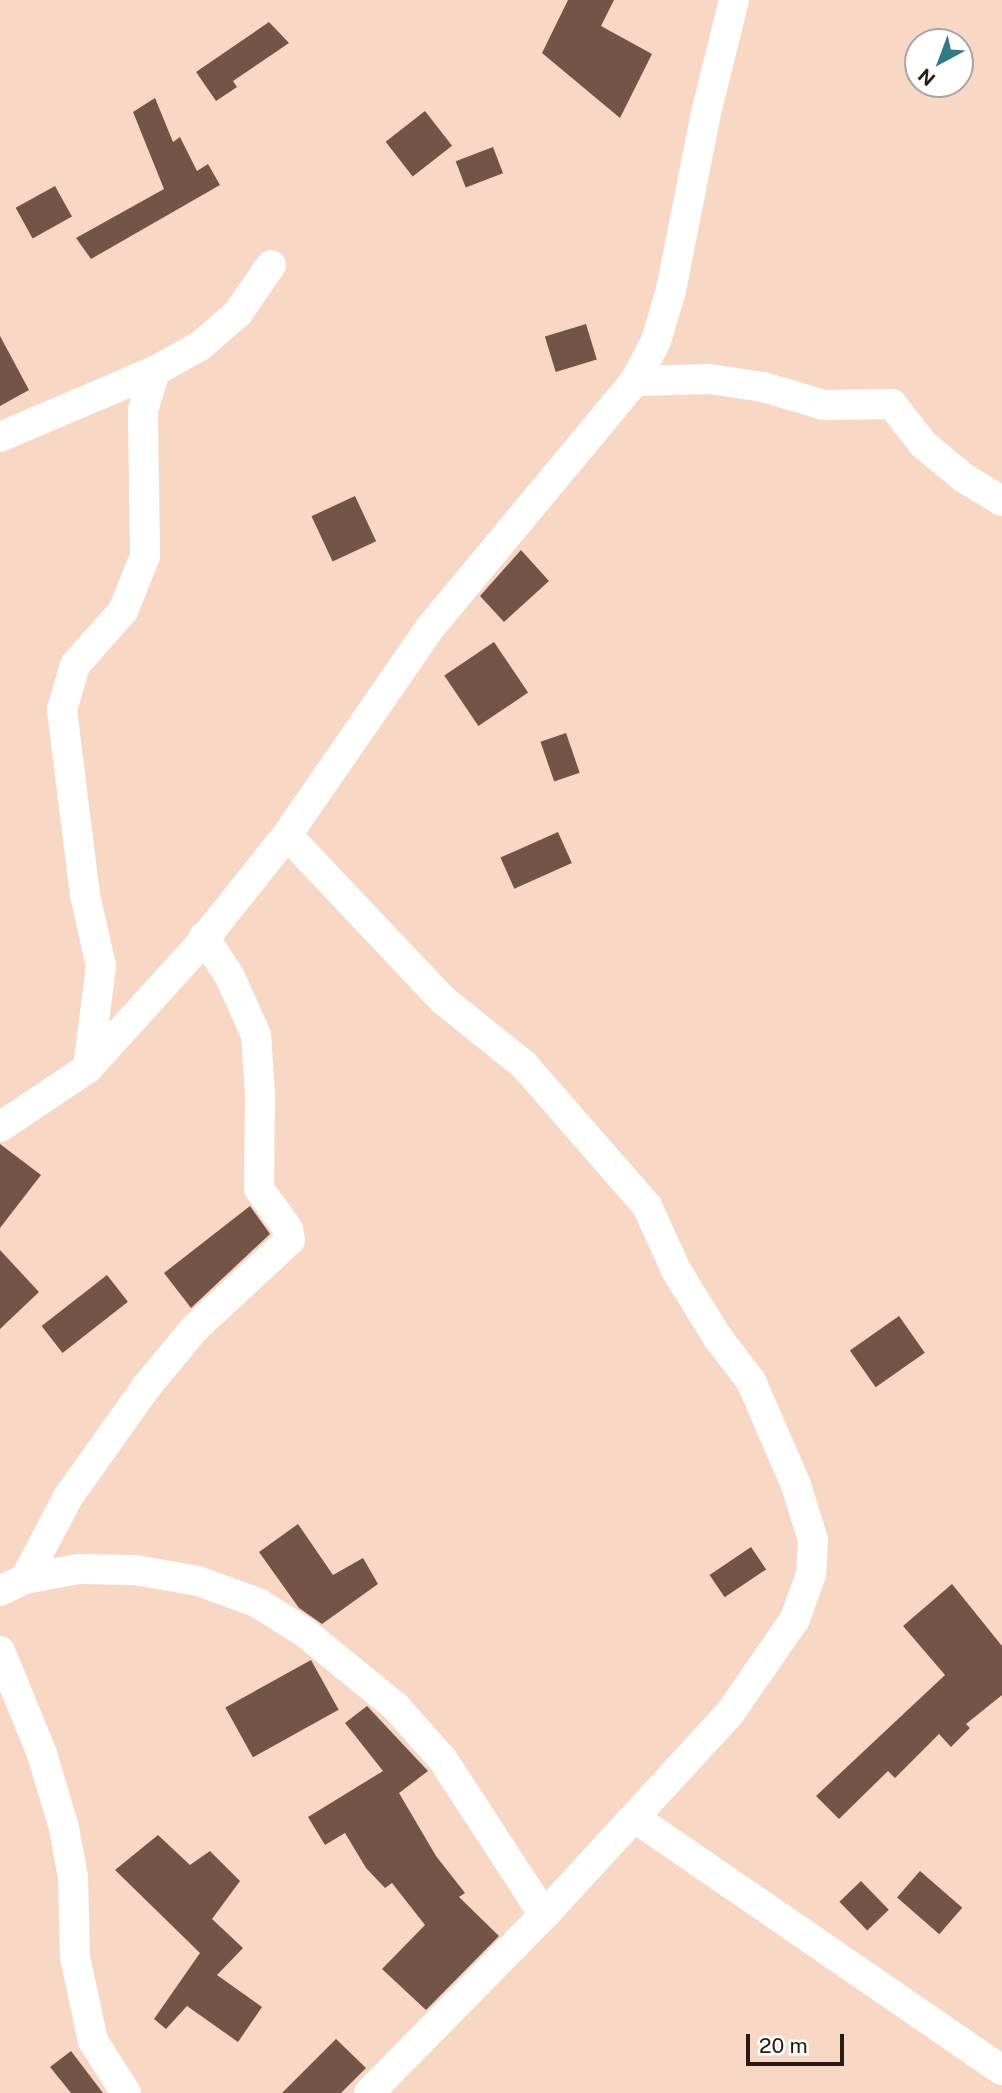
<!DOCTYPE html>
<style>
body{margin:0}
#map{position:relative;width:1002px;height:2093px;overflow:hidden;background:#f9d7c5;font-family:"Public Sans",sans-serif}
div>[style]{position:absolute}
.building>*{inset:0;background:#725546;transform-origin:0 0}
.minor>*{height:30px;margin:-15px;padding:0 15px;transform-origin:15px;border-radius:15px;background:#fff}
span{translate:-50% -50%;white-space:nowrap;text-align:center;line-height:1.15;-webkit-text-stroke:7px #fff;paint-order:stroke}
.north{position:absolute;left:904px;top:28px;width:70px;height:70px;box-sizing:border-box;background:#fff;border:2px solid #a9a4a1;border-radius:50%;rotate:221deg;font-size:19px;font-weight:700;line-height:28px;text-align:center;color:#271b14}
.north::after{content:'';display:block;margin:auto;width:24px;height:32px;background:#327b82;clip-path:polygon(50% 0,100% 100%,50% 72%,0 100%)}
.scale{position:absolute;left:746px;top:2034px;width:98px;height:32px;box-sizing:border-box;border:4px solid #271b14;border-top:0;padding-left:9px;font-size:21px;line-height:24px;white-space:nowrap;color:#271b14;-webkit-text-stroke:5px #fff;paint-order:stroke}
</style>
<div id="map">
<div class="building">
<i style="clip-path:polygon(568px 0,614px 0,601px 26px,652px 54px,620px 118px,542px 53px)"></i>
<i style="clip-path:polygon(269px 22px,289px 43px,233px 81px,237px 87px,216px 101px,196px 72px)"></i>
<i style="clip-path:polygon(155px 98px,173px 142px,180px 137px,197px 171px,208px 164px,220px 185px,91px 259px,76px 238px,164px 189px,133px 112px)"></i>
<i style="left:425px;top:111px;width:44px;height:50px;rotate:52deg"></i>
<i style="left:493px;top:147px;width:28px;height:40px;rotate:69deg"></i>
<i style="left:55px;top:186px;width:35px;height:45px;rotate:61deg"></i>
<i style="left:586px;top:324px;width:37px;height:43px;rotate:73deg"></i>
<i style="clip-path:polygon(0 336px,29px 390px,0 406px)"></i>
<i style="left:355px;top:496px;width:50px;height:48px;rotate:65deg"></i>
<i style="clip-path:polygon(521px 550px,549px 581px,504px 622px,480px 596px)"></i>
<i style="left:494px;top:642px;width:61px;height:60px;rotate:56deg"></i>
<i style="left:566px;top:733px;width:42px;height:27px;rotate:71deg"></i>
<i style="left:558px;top:832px;width:34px;height:63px;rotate:66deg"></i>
<i style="clip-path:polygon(0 1144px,41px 1175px,0 1228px)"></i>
<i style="clip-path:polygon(250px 1206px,270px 1234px,191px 1308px,164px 1273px)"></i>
<i style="clip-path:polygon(0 1250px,39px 1292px,0 1329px)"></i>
<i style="left:107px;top:1275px;width:34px;height:83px;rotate:52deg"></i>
<i style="left:899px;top:1316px;width:45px;height:60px;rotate:55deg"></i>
<i style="clip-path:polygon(298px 1524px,333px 1575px,363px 1558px,378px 1584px,322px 1624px,299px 1608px,259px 1552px)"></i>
<i style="left:751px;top:1547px;width:27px;height:50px;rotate:56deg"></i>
<i style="clip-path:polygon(952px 1584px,1002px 1646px,1002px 1695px,966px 1724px,970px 1728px,951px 1747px,939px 1734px,895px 1778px,888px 1771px,839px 1819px,816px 1796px,945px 1675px,903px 1626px)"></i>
<i style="left:311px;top:1660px;width:57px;height:98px;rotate:61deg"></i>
<i style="clip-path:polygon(367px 1706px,428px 1771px,399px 1793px,436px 1856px,465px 1893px,459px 1897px,499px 1936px,426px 2010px,382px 1969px,425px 1925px,392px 1883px,385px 1888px,366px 1868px,345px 1833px,325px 1845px,308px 1817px,383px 1771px,345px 1723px)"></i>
<i style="clip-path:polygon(158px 1835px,190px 1865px,210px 1851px,240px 1881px,212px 1919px,243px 1948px,217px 1975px,262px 2007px,238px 2042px,187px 2006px,166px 2029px,154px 2019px,200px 1953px,115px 1870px)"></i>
<i style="left:920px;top:1871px;width:56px;height:35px;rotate:41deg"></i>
<i style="left:861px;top:1881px;width:40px;height:30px;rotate:46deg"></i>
<i style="clip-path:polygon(336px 2039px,366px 2068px,341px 2093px,282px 2093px)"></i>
<i style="clip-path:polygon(71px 2051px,103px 2093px,71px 2093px,50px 2067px)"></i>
</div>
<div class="minor">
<i style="left:635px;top:381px;width:74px;rotate:-1.5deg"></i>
<i style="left:709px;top:379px;width:55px;rotate:8.4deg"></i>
<i style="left:763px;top:387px;width:64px;rotate:16.4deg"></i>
<i style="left:824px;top:405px;width:68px;rotate:-0.8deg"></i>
<i style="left:892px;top:404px;width:51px;rotate:52.2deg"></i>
<i style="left:923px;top:444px;width:53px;rotate:39.7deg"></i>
<i style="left:964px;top:478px;width:44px;rotate:31.2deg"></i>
<i style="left:0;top:437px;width:168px;rotate:-23.1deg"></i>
<i style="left:287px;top:835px;width:227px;rotate:46.6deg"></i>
<i style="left:443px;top:1000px;width:104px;rotate:38.7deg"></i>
<i style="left:524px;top:1065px;width:187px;rotate:48.9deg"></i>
<i style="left:647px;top:1206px;width:70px;rotate:65.6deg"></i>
<i style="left:676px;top:1270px;width:80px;rotate:58.3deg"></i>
<i style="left:718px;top:1338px;width:54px;rotate:52.5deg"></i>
<i style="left:751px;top:1381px;width:113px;rotate:66.6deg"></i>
<i style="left:796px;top:1485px;width:58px;rotate:72.8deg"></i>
<i style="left:813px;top:1540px;width:34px;rotate:93deg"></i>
<i style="left:811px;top:1574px;width:48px;rotate:109.6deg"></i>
<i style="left:795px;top:1619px;width:114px;rotate:124.7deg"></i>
<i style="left:730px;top:1713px;width:275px;rotate:132.6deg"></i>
<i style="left:544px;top:1915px;width:250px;rotate:134.5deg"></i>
<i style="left:88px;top:1068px;width:103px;rotate:-82.7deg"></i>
<i style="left:101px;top:966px;width:73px;rotate:-102.7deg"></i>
<i style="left:85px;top:895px;width:186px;rotate:-97.1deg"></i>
<i style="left:62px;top:710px;width:47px;rotate:-73.9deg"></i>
<i style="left:75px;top:665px;width:72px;rotate:-48.4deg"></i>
<i style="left:123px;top:611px;width:59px;rotate:-68.2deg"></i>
<i style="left:145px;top:556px;width:146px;rotate:-90.8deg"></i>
<i style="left:143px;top:410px;width:41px;rotate:-72.9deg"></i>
<i style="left:155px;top:371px;width:51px;rotate:-29.1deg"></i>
<i style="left:200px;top:346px;width:50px;rotate:-41deg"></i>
<i style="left:238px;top:313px;width:58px;rotate:-55.5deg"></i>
<i style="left:0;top:1127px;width:106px;rotate:-33.8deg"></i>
<i style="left:88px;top:1068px;width:161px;rotate:-47.8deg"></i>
<i style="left:196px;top:949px;width:146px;rotate:-51.4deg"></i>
<i style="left:287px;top:835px;width:250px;rotate:-55.4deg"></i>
<i style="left:429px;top:629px;width:322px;rotate:-50.3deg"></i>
<i style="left:635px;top:381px;width:45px;rotate:-62.3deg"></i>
<i style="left:656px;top:341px;width:53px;rotate:-73.6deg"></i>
<i style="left:671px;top:290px;width:180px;rotate:-78.8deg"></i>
<i style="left:706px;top:113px;width:116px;rotate:-76.1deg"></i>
<i style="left:25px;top:1579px;width:93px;rotate:-62.3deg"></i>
<i style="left:68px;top:1497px;width:136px;rotate:-54.6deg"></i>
<i style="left:147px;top:1386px;width:75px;rotate:-50.4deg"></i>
<i style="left:195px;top:1328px;width:129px;rotate:-42.8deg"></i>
<i style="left:290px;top:1240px;width:11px;rotate:-100deg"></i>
<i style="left:288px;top:1229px;width:49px;rotate:-125.9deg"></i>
<i style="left:259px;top:1189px;width:94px;rotate:-89.4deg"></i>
<i style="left:260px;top:1095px;width:60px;rotate:-93.8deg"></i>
<i style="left:256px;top:1035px;width:64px;rotate:-114.1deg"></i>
<i style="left:230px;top:977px;width:48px;rotate:-123deg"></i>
<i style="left:0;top:1591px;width:28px;rotate:-26deg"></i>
<i style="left:25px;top:1579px;width:54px;rotate:-10.7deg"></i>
<i style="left:78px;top:1569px;width:57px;rotate:1deg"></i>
<i style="left:135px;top:1570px;width:64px;rotate:9.9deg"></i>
<i style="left:198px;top:1581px;width:64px;rotate:20.1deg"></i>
<i style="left:258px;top:1603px;width:54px;rotate:32.2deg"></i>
<i style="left:304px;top:1632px;width:119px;rotate:39.2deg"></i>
<i style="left:396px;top:1707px;width:71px;rotate:48.4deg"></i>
<i style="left:443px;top:1760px;width:185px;rotate:56.9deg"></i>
<i style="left:0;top:1651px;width:111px;rotate:67.8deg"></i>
<i style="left:42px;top:1754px;width:77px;rotate:73.4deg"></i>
<i style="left:64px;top:1828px;width:50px;rotate:79.6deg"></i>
<i style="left:73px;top:1877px;width:80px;rotate:88.6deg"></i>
<i style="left:75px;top:1957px;width:86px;rotate:77.9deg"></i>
<i style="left:93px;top:2041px;width:62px;rotate:57.6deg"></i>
<i style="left:635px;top:1818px;width:445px;rotate:34.5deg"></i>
</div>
<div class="north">N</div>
<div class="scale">20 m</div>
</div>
